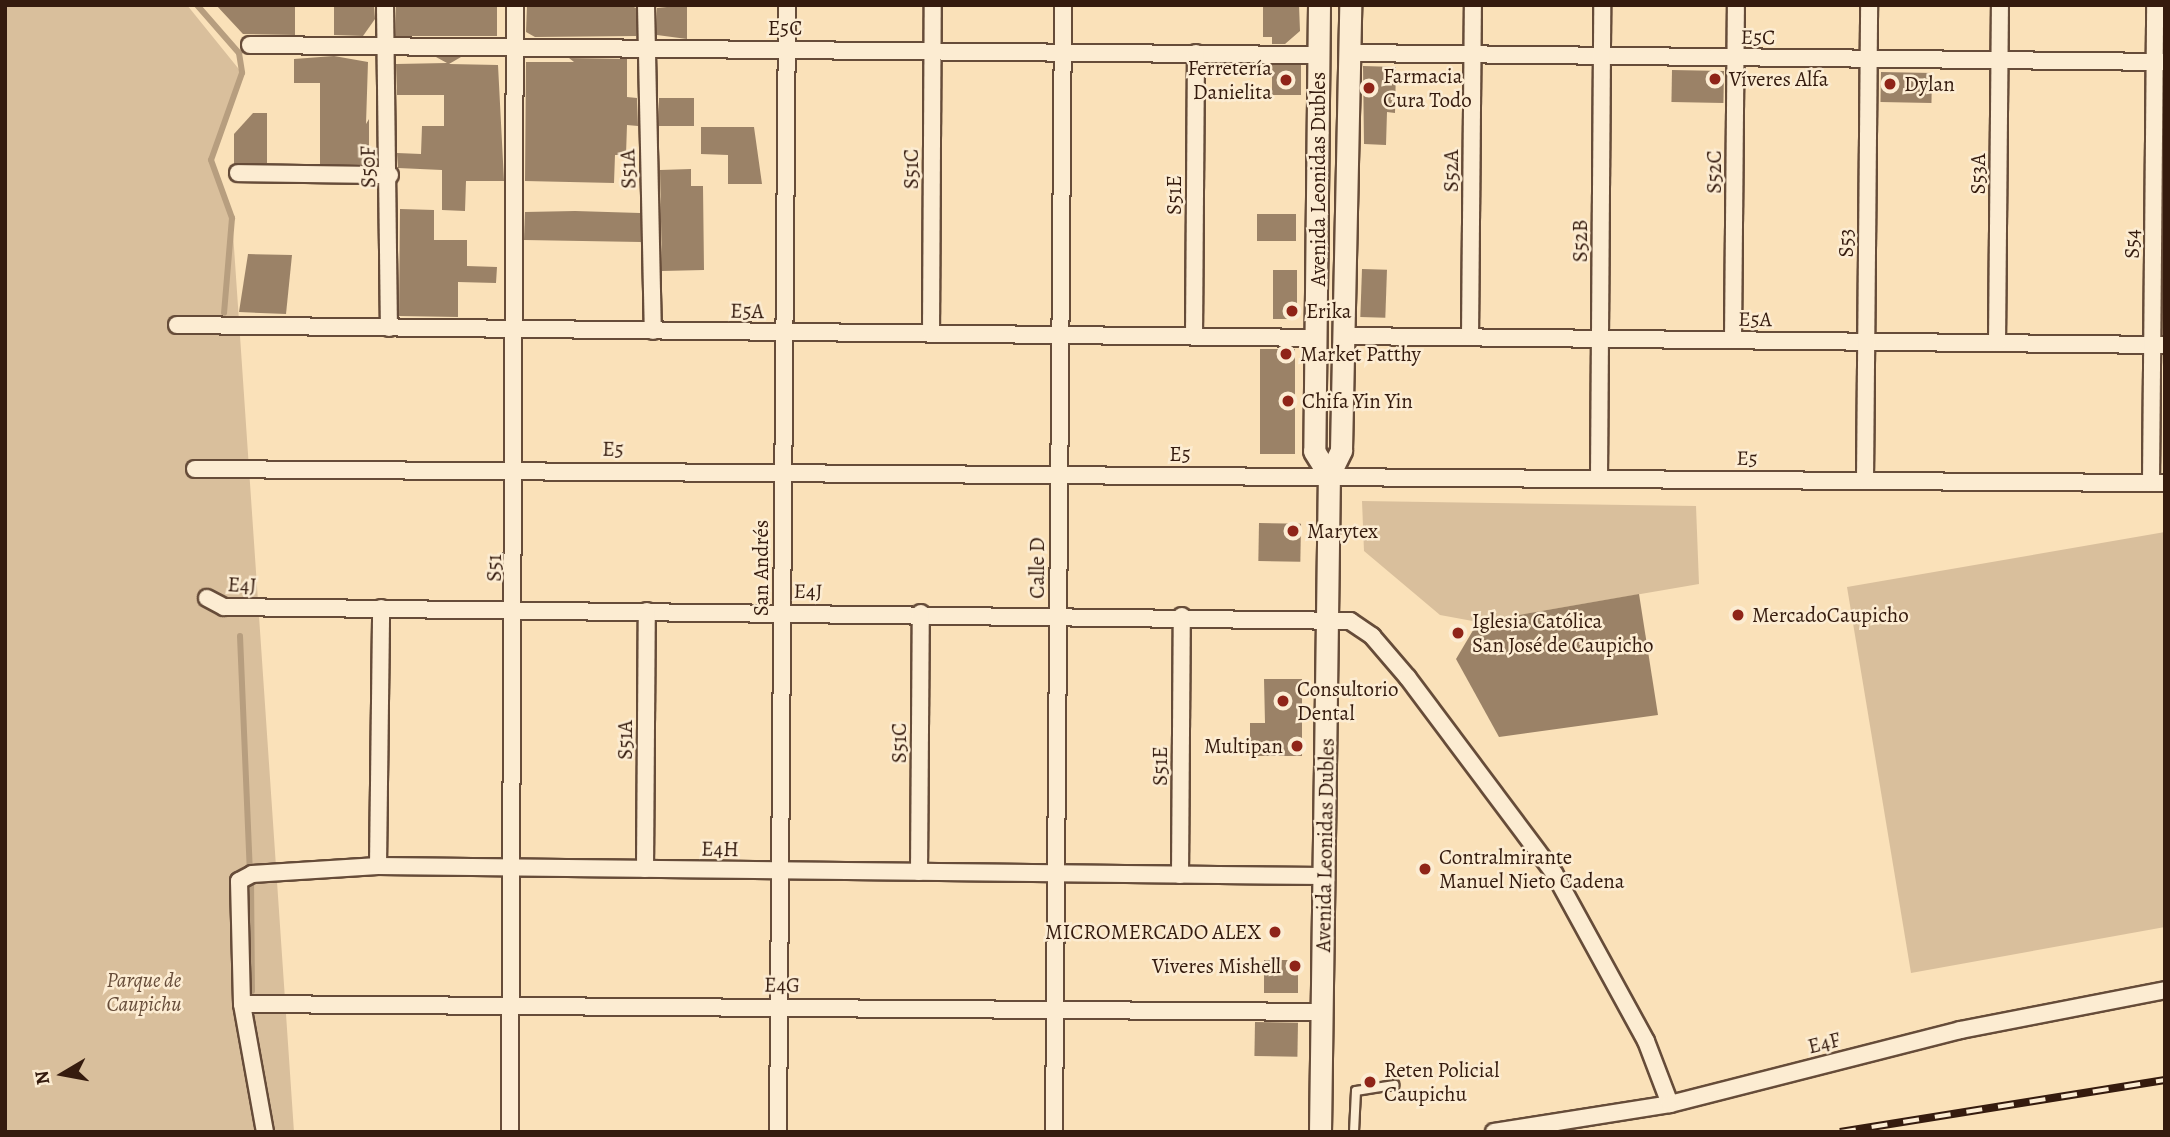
<!DOCTYPE html>
<meta charset="utf-8">
<style>
body{margin:0}
#map{position:relative;width:2170px;height:1137px;overflow:hidden;background:#fae1b9;font-family:Alegreya,serif}
div>[style]{position:absolute}
.green>*{inset:0;background:#d9bf9c}
.stream>*{height:6px;margin:-3px;padding:0 3px;transform-origin:3px;border-radius:3px;background:#b79e7f}
.building>*{inset:0;background:#9b8267;transform-origin:0 0}
.roads{filter:drop-shadow(2px 0 #664c39) drop-shadow(-2px 0 #664c39) drop-shadow(0 2px #664c39) drop-shadow(0 -2px #664c39)}
.lane>*{height:8px;margin:-4px;padding:0 4px;transform-origin:4px;border-radius:4px;background:#fcecd2}
.street>*{height:16px;margin:-8px;padding:0 8px;transform-origin:8px;border-radius:8px;background:#fcecd2}
.secondary>*{height:21px;margin:-10.5px;padding:0 10.5px;transform-origin:10.5px;border-radius:10.5px;background:#fcecd2}
.rail>*{height:8px;margin-top:-4px;transform-origin:0;background:repeating-linear-gradient(90deg,#fcecd2 0 16px,#351b0e 0 32px);box-sizing:border-box;border-block:2px solid #351b0e}
.dots>*{width:19px;height:19px;translate:-50% -50%;box-sizing:border-box;border:4px solid #fcecd2;border-radius:50%}
span{translate:-50% -50%;white-space:nowrap;text-align:center;line-height:1.15;-webkit-text-stroke:5px #fcecd2;paint-order:stroke}
.street-label{font-size:21px;color:#351b0e}
.poi-label{font-size:21px;color:#351b0e}
.right{translate:-100% -50%;text-align:right}
.left{translate:0 -50%;text-align:left}
.park-label{font-size:21px;color:#664c39;font-style:italic}
.frame{position:absolute;inset:0;border:7px solid #351b0e;pointer-events:none}
.north{position:absolute;left:28px;top:1039px;width:70px;height:70px;-webkit-text-stroke:5px #fcecd2;paint-order:stroke;rotate:260deg;font-size:19px;font-weight:700;line-height:28px;text-align:center;color:#351b0e}
.north::after{content:'';display:block;margin:auto;width:24px;height:32px;background:#351b0e;clip-path:polygon(50% 0,100% 100%,50% 72%,0 100%)}
</style>
<div id="map">
<div class="green">
<i style="clip-path:polygon(5px 5px,187px 5px,242px 73px,211px 160px,232px 218px,294px 1132px,5px 1132px)"></i>
<i style="clip-path:polygon(1362px 501px,1696px 506px,1699px 584px,1478px 622px,1440px 615px,1364px 551px)"></i>
<i style="clip-path:polygon(2165px 532px,2165px 927px,1911px 973px,1847px 587px)"></i>
</div>
<div class="stream">
<i style="left:197px;top:5px;width:64px;rotate:48.8deg"></i>
<i style="left:239px;top:53px;width:20px;rotate:81deg"></i>
<i style="left:242px;top:73px;width:92px;rotate:109.6deg"></i>
<i style="left:211px;top:160px;width:62px;rotate:70.1deg"></i>
<i style="left:232px;top:218px;width:95px;rotate:94.8deg"></i>
<i style="left:240px;top:636px;width:236px;rotate:87.6deg"></i>
<i style="left:251px;top:878px;width:113px;rotate:89.5deg"></i>
</div>
<div class="building">
<i style="clip-path:polygon(216px 5px,295px 5px,295px 35px,243px 34px)"></i>
<i style="clip-path:polygon(334px 5px,374px 5px,375px 19px,363px 36px,334px 35px)"></i>
<i style="left:396px;top:5px;width:101px;height:31px"></i>
<i style="clip-path:polygon(527px 5px,629px 5px,636px 8px,636px 36px,535px 37px,526px 32px)"></i>
<i style="clip-path:polygon(687px 5px,687px 39px,657px 35px,657px 8px)"></i>
<i style="clip-path:polygon(1263px 5px,1299px 5px,1300px 31px,1285px 44px,1272px 44px,1272px 37px,1263px 37px)"></i>
<i style="clip-path:polygon(334px 56px,368px 62px,366px 124px,369px 119px,369px 152px,376px 152px,376px 158px,368px 164px,320px 164px,320px 83px,294px 83px,294px 59px)"></i>
<i style="clip-path:polygon(436px 57px,461px 57px,449px 64px,498px 65px,504px 181px,466px 181px,465px 211px,442px 210px,442px 170px,398px 168px,397px 153px,421px 154px,422px 126px,444px 126px,444px 95px,397px 95px,396px 64px,447px 63px)"></i>
<i style="clip-path:polygon(569px 58px,627px 59px,627px 97px,637px 98px,638px 126px,627px 125px,626px 155px,615px 155px,614px 183px,525px 181px,526px 62px,574px 62px)"></i>
<i style="left:1272px;top:65px;width:29px;height:30px"></i>
<i style="clip-path:polygon(1363px 66px,1396px 67px,1395px 113px,1387px 112px,1386px 145px,1364px 144px)"></i>
<i style="left:1672px;top:70px;width:52px;height:32px;rotate:1deg"></i>
<i style="left:1881px;top:72px;width:51px;height:30px;rotate:1deg"></i>
<i style="left:659px;top:98px;width:35px;height:28px"></i>
<i style="clip-path:polygon(253px 113px,267px 113px,267px 163px,234px 164px,234px 134px)"></i>
<i style="clip-path:polygon(701px 127px,754px 127px,762px 184px,728px 184px,728px 155px,701px 154px)"></i>
<i style="clip-path:polygon(691px 169px,691px 186px,703px 186px,704px 270px,662px 271px,660px 170px)"></i>
<i style="clip-path:polygon(400px 209px,434px 210px,434px 240px,467px 240px,467px 266px,497px 267px,496px 283px,458px 282px,458px 317px,399px 316px)"></i>
<i style="clip-path:polygon(575px 211px,640px 213px,641px 242px,524px 240px,525px 212px)"></i>
<i style="left:1257px;top:214px;width:39px;height:27px"></i>
<i style="clip-path:polygon(248px 254px,292px 255px,286px 314px,239px 312px)"></i>
<i style="left:1362px;top:269px;width:25px;height:48px;rotate:2deg"></i>
<i style="left:1273px;top:270px;width:24px;height:49px"></i>
<i style="left:1260px;top:349px;width:35px;height:105px"></i>
<i style="left:1259px;top:523px;width:42px;height:38px;rotate:1deg"></i>
<i style="clip-path:polygon(1639px 594px,1658px 715px,1499px 737px,1456px 659px,1478px 622px)"></i>
<i style="clip-path:polygon(1264px 679px,1302px 679px,1302px 756px,1250px 756px,1250px 723px,1265px 723px)"></i>
<i style="left:1264px;top:960px;width:34px;height:33px"></i>
<i style="left:1255px;top:1022px;width:43px;height:34px;rotate:1deg"></i>
</div>
<div class="roads">
<div class="lane">
<i style="left:1354px;top:1132px;width:41px;rotate:-87.2deg"></i>
<i style="left:1356px;top:1091px;width:39px;rotate:-9deg"></i>
</div>
<div class="street">
<i style="left:385px;top:5px;width:323px;rotate:89.3deg"></i>
<i style="left:646px;top:5px;width:326px;rotate:88.8deg"></i>
<i style="left:250px;top:45px;width:1069px;rotate:0.54deg"></i>
<i style="left:1350px;top:53px;width:815px;rotate:0.63deg"></i>
<i style="left:238px;top:173px;width:152px;rotate:0.8deg"></i>
<i style="left:177px;top:325px;width:1140px;rotate:0.65deg"></i>
<i style="left:931px;top:334px;width:329px;rotate:-89.7deg"></i>
<i style="left:1194px;top:336px;width:283px;rotate:-89.6deg"></i>
<i style="left:1345px;top:336px;width:820px;rotate:0.63deg"></i>
<i style="left:1470px;top:337px;width:332px;rotate:-89.5deg"></i>
<i style="left:1733px;top:340px;width:335px;rotate:-89.5deg"></i>
<i style="left:1997px;top:343px;width:338px;rotate:-89.5deg"></i>
<i style="left:195px;top:469px;width:1970px;rotate:0.41deg"></i>
<i style="left:1599px;top:477px;width:472px;rotate:-89.6deg"></i>
<i style="left:1865px;top:480px;width:475px;rotate:-89.5deg"></i>
<i style="left:2151px;top:483px;width:478px;rotate:-89.5deg"></i>
<i style="left:207px;top:598px;width:19px;rotate:28deg"></i>
<i style="left:224px;top:607px;width:1126px;rotate:0.71deg"></i>
<i style="left:1350px;top:621px;width:27px;rotate:34deg"></i>
<i style="left:1372px;top:636px;width:55px;rotate:49.4deg"></i>
<i style="left:1408px;top:678px;width:244px;rotate:53.2deg"></i>
<i style="left:1554px;top:873px;width:192px;rotate:61.3deg"></i>
<i style="left:1646px;top:1041px;width:67px;rotate:69.1deg"></i>
<i style="left:378px;top:866px;width:258px;rotate:-89.3deg"></i>
<i style="left:645px;top:869px;width:258px;rotate:-89.6deg"></i>
<i style="left:919px;top:872px;width:259px;rotate:-89.6deg"></i>
<i style="left:1180px;top:875px;width:259px;rotate:-89.6deg"></i>
<i style="left:242px;top:1004px;width:1080px;rotate:0.42deg"></i>
<i style="left:265px;top:1132px;width:130px;rotate:-100.2deg"></i>
<i style="left:242px;top:1004px;width:123px;rotate:-91.4deg"></i>
<i style="left:239px;top:881px;width:15px;rotate:-28deg"></i>
<i style="left:252px;top:874px;width:126px;rotate:-3.6deg"></i>
<i style="left:378px;top:866px;width:947px;rotate:0.61deg"></i>
<i style="left:510px;top:1132px;width:1127px;rotate:-89.75deg"></i>
<i style="left:778px;top:1132px;width:1127px;rotate:-89.54deg"></i>
<i style="left:1054px;top:1132px;width:1127px;rotate:-89.54deg"></i>
<i style="left:1494px;top:1132px;width:178px;rotate:-9deg"></i>
<i style="left:1670px;top:1104px;width:299px;rotate:-14.3deg"></i>
<i style="left:1960px;top:1030px;width:209px;rotate:-11deg"></i>
</div>
<div class="secondary">
<i style="left:1319px;top:5px;width:446px;rotate:90.6deg"></i>
<i style="left:1314px;top:451px;width:28px;rotate:58deg"></i>
<i style="left:1320px;top:1132px;width:657px;rotate:-89.22deg"></i>
<i style="left:1329px;top:475px;width:28px;rotate:-64deg"></i>
<i style="left:1341px;top:450px;width:445px;rotate:-88.8deg"></i>
</div>
</div>
<div class="rail">
<i style="left:1840px;top:1132px;width:329px;rotate:-9.1deg"></i>
</div>
<div class="dots">
<i style="left:1715px;top:79px;background:#8f2418"></i>
<i style="left:1286px;top:80px;background:#8f2418"></i>
<i style="left:1890px;top:84px;background:#8f2418"></i>
<i style="left:1369px;top:88px;background:#8f2418"></i>
<i style="left:1292px;top:311px;background:#8f2418"></i>
<i style="left:1286px;top:354px;background:#8f2418"></i>
<i style="left:1288px;top:401px;background:#8f2418"></i>
<i style="left:1293px;top:531px;background:#8f2418"></i>
<i style="left:1738px;top:615px;background:#8f2418"></i>
<i style="left:1458px;top:633px;background:#8f2418"></i>
<i style="left:1283px;top:701px;background:#8f2418"></i>
<i style="left:1297px;top:746px;background:#8f2418"></i>
<i style="left:1425px;top:869px;background:#8f2418"></i>
<i style="left:1275px;top:932px;background:#8f2418"></i>
<i style="left:1295px;top:966px;background:#8f2418"></i>
<i style="left:1370px;top:1082px;background:#8f2418"></i>
</div>
<div class="street-label">
<span style="left:785px;top:28px">E5C</span>
<span style="left:1758px;top:37px;rotate:1deg">E5C</span>
<span style="left:368px;top:167px;rotate:-91deg">S50F</span>
<span style="left:628px;top:169px;rotate:-92deg">S51A</span>
<span style="left:911px;top:169px;rotate:-90deg">S51C</span>
<span style="left:1451px;top:171px;rotate:-90deg">S52A</span>
<span style="left:1714px;top:172px;rotate:-90deg">S52C</span>
<span style="left:1978px;top:174px;rotate:-90deg">S53A</span>
<span style="left:1318px;top:179px;rotate:-90deg">Avenida Leonidas Dubles</span>
<span style="left:1174px;top:195px;rotate:-90deg">S51E</span>
<span style="left:1580px;top:241px;rotate:-90deg">S52B</span>
<span style="left:1846px;top:243px;rotate:-90deg">S53</span>
<span style="left:2132px;top:244px;rotate:-90deg">S54</span>
<span style="left:747px;top:311px;rotate:1deg">E5A</span>
<span style="left:1755px;top:319px;rotate:1deg">E5A</span>
<span style="left:613px;top:449px;rotate:1deg">E5</span>
<span style="left:1180px;top:454px">E5</span>
<span style="left:1747px;top:458px;rotate:1deg">E5</span>
<span style="left:494px;top:568px;rotate:-90deg">S51</span>
<span style="left:761px;top:568px;rotate:-90deg">San Andrés</span>
<span style="left:1037px;top:568px;rotate:-90deg">Calle D</span>
<span style="left:242px;top:585px;rotate:3deg">E4J</span>
<span style="left:808px;top:591px;rotate:1deg">E4J</span>
<span style="left:625px;top:740px;rotate:-90deg">S51A</span>
<span style="left:899px;top:743px;rotate:-90deg">S51C</span>
<span style="left:1160px;top:766px;rotate:-90deg">S51E</span>
<span style="left:1325px;top:845px;rotate:-89deg">Avenida Leonidas Dubles</span>
<span style="left:720px;top:849px;rotate:1deg">E4H</span>
<span style="left:782px;top:985px;rotate:1deg">E4G</span>
<span style="left:1824px;top:1043px;rotate:-14deg">E4F</span>
</div>
<div class="poi-label">
<span class="right" style="left:1272px;top:80px">Ferretería<br>Danielita</span>
<span class="left" style="left:1383px;top:88px">Farmacia<br>Cura Todo</span>
<span class="left" style="left:1729px;top:79px">Víveres Alfa</span>
<span class="left" style="left:1904px;top:84px">Dylan</span>
<span class="left" style="left:1306px;top:311px">Erika</span>
<span class="left" style="left:1300px;top:354px">Market Patthy</span>
<span class="left" style="left:1302px;top:401px">Chifa Yin Yin</span>
<span class="left" style="left:1307px;top:531px">Marytex</span>
<span class="left" style="left:1752px;top:615px">MercadoCaupicho</span>
<span class="left" style="left:1472px;top:633px">Iglesia Católica<br>San José de Caupicho</span>
<span class="left" style="left:1297px;top:701px">Consultorio<br>Dental</span>
<span class="right" style="left:1283px;top:746px">Multipan</span>
<span class="left" style="left:1439px;top:869px">Contralmirante<br>Manuel Nieto Cadena</span>
<span class="right" style="left:1261px;top:932px">MICROMERCADO ALEX</span>
<span class="right" style="left:1281px;top:966px">Viveres Mishell</span>
<span class="left" style="left:1384px;top:1082px">Reten Policial<br>Caupichu</span>
</div>
<div class="park-label">
<span style="left:144px;top:992px">Parque de<br>Caupichu</span>
</div>
<div class="frame"></div>
<div class="north">N</div>
</div>
